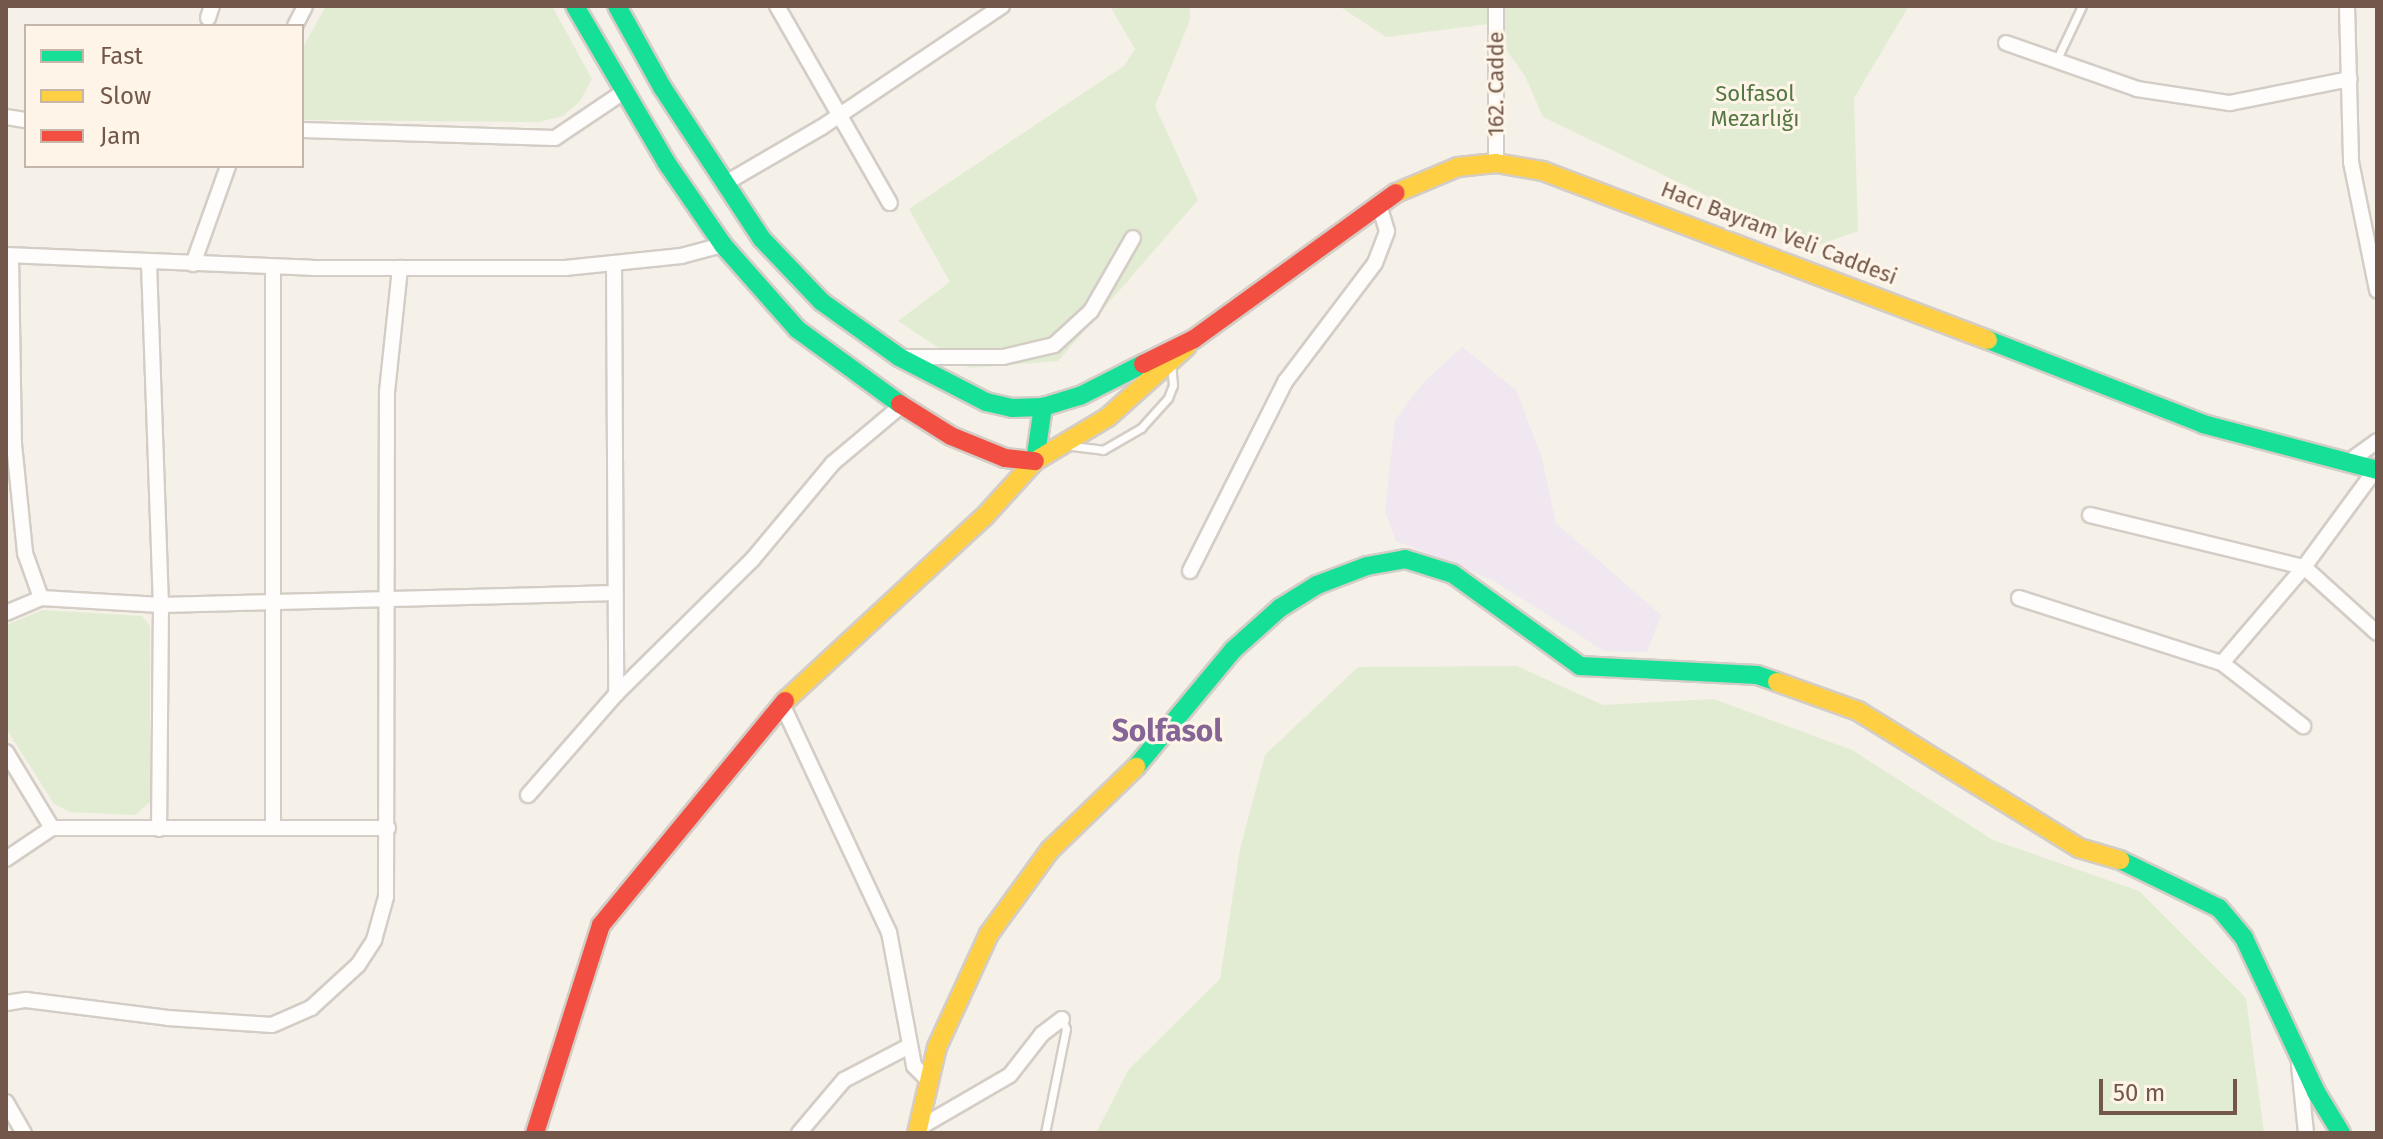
<!DOCTYPE html>
<meta charset="utf-8">
<style>
body{margin:0}
#map{position:relative;width:2383px;height:1139px;overflow:hidden;background:#f5f0e8;font-family:"Fira Sans",sans-serif}
div>[style]{position:absolute}
.education>*{inset:0;background:#f1e7f0}
.green>*{inset:0;background:#e2ecd3}
.roads{filter:drop-shadow(2px 0 #d4cdc6) drop-shadow(-2px 0 #d4cdc6) drop-shadow(0 2px #d4cdc6) drop-shadow(0 -2px #d4cdc6)}
.lane>*{height:7px;margin:-3.5px;padding:0 3.5px;transform-origin:3.5px;border-radius:3.5px;background:#fefdfc}
.street>*{height:14px;margin:-7px;padding:0 7px;transform-origin:7px;border-radius:7px;background:#fefdfc}
.fast>*{height:18px;margin:-9px;padding:0 9px;transform-origin:9px;border-radius:9px;background:#16e098}
.slow>*{height:18px;margin:-9px;padding:0 9px;transform-origin:9px;border-radius:9px;background:#ffcf43}
.jam>*{height:18px;margin:-9px;padding:0 9px;transform-origin:9px;border-radius:9px;background:#f24e42}
span{translate:-50% -50%;white-space:nowrap;text-align:center;line-height:1.15;-webkit-text-stroke:6px #fef5e8;paint-order:stroke}
.street-label{font-size:22px;color:#72574a}
.park-label{font-size:22px;color:#537742}
.district-label{font-size:30px;color:#846595;font-weight:700}
.frame{position:absolute;inset:0;border:8px solid #72574a;pointer-events:none}
.legend{position:absolute;left:24px;top:24px;width:280px;height:144px;box-sizing:border-box;background:#fef5e8;border:2px solid #c6b6a9;margin:0;padding:10px 14px;list-style:none;font-size:24px;color:#72574a}
.legend li{display:flex;align-items:center;gap:16px;height:40px}
.legend b{width:40px;border:2px solid #c6b6a9}
.scale{position:absolute;left:2099px;top:1079px;width:138px;height:36px;box-sizing:border-box;border:4px solid #72574a;border-top:0;padding-left:10px;font-size:24px;line-height:28px;white-space:nowrap;color:#72574a;-webkit-text-stroke:6px #fef5e8;paint-order:stroke}
</style>
<div id="map">
<div class="education">
<i style="clip-path:polygon(1462px 347px,1516px 390px,1541px 455px,1556px 523px,1661px 615px,1647px 652px,1604px 651px,1494px 581px,1396px 541px,1385px 511px,1395px 420px,1423px 383px)"></i>
</div>
<div class="green">
<i style="clip-path:polygon(326px 6px,552px 6px,592px 79px,580px 101px,563px 116px,539px 122px,302px 120px,302px 49px)"></i>
<i style="clip-path:polygon(1110px 6px,1190px 6px,1190px 20px,1155px 106px,1198px 200px,1058px 361px,969px 368px,898px 321px,950px 282px,909px 209px,1124px 66px,1135px 49px)"></i>
<i style="clip-path:polygon(1339px 6px,1909px 6px,1854px 98px,1858px 231px,1813px 247px,1543px 117px,1525px 76px,1488px 24px,1386px 37px)"></i>
<i style="clip-path:polygon(43px 610px,142px 616px,150px 626px,150px 802px,135px 815px,70px 812px,54px 804px,6px 728px,6px 625px)"></i>
<i style="clip-path:polygon(1517px 666px,1603px 705px,1714px 699px,1852px 750px,1993px 840px,2139px 891px,2246px 998px,2264px 1133px,1096px 1133px,1129px 1069px,1220px 979px,1240px 849px,1265px 755px,1358px 667px)"></i>
</div>
<div class="roads">
<div class="lane">
<i style="left:2056px;top:61px;width:61px;rotate:-64.7deg"></i>
<i style="left:1072px;top:446px;width:31px;rotate:7deg"></i>
<i style="left:1103px;top:450px;width:44px;rotate:-30.1deg"></i>
<i style="left:1141px;top:428px;width:40px;rotate:-48deg"></i>
<i style="left:1168px;top:398px;width:14px;rotate:-69deg"></i>
<i style="left:1173px;top:385px;width:21px;rotate:-95deg"></i>
<i style="left:1045px;top:1133px;width:106px;rotate:-78.6deg"></i>
<i style="left:1066px;top:1029px;width:11px;rotate:-112deg"></i>
</div>
<div class="street">
<i style="left:777px;top:6px;width:227px;rotate:60.2deg"></i>
<i style="left:1496px;top:6px;width:157px;rotate:90deg"></i>
<i style="left:2347px;top:6px;width:156px;rotate:88.5deg"></i>
<i style="left:2351px;top:162px;width:131px;rotate:78.5deg"></i>
<i style="left:208px;top:18px;width:13px;rotate:-72deg"></i>
<i style="left:295px;top:26px;width:22px;rotate:-63deg"></i>
<i style="left:2006px;top:43px;width:139px;rotate:19.3deg"></i>
<i style="left:2137px;top:89px;width:94px;rotate:8.6deg"></i>
<i style="left:2230px;top:103px;width:122px;rotate:-11.3deg"></i>
<i style="left:6px;top:117px;width:20px;rotate:9deg"></i>
<i style="left:302px;top:130px;width:253px;rotate:1.8deg"></i>
<i style="left:555px;top:138px;width:84px;rotate:-33.9deg"></i>
<i style="left:724px;top:184px;width:113px;rotate:-30.2deg"></i>
<i style="left:822px;top:127px;width:217px;rotate:-33.9deg"></i>
<i style="left:6px;top:255px;width:306px;rotate:2.4deg"></i>
<i style="left:312px;top:268px;width:253px"></i>
<i style="left:565px;top:268px;width:117px;rotate:-5.9deg"></i>
<i style="left:681px;top:256px;width:43px;rotate:-14.7deg"></i>
<i style="left:11px;top:257px;width:187px;rotate:89.1deg"></i>
<i style="left:14px;top:444px;width:110px;rotate:84.2deg"></i>
<i style="left:25px;top:553px;width:48px;rotate:70.4deg"></i>
<i style="left:149px;top:263px;width:342px;rotate:88deg"></i>
<i style="left:161px;top:605px;width:224px;rotate:90.5deg"></i>
<i style="left:614px;top:263px;width:431px;rotate:89.7deg"></i>
<i style="left:193px;top:264px;width:104px;rotate:-70.3deg"></i>
<i style="left:273px;top:267px;width:560px;rotate:90deg"></i>
<i style="left:907px;top:357px;width:96px"></i>
<i style="left:1003px;top:357px;width:52px;rotate:-13.2deg"></i>
<i style="left:1054px;top:345px;width:50px;rotate:-42.6deg"></i>
<i style="left:1091px;top:311px;width:84px;rotate:-60.1deg"></i>
<i style="left:2347px;top:463px;width:37px;rotate:-36deg"></i>
<i style="left:2090px;top:515px;width:220px;rotate:13.7deg"></i>
<i style="left:2304px;top:567px;width:98px;rotate:42.1deg"></i>
<i style="left:1190px;top:571px;width:212px;rotate:-63.3deg"></i>
<i style="left:1285px;top:382px;width:149px;rotate:-52.9deg"></i>
<i style="left:1375px;top:263px;width:34px;rotate:-69deg"></i>
<i style="left:1387px;top:231px;width:28px;rotate:-107deg"></i>
<i style="left:2019px;top:598px;width:213px;rotate:17.8deg"></i>
<i style="left:2222px;top:663px;width:126px;rotate:-49.5deg"></i>
<i style="left:2304px;top:567px;width:122px;rotate:-53.7deg"></i>
<i style="left:6px;top:613px;width:38px;rotate:-23deg"></i>
<i style="left:41px;top:598px;width:120px;rotate:3.3deg"></i>
<i style="left:161px;top:605px;width:454px;rotate:-1.5deg"></i>
<i style="left:2222px;top:663px;width:103px;rotate:37.9deg"></i>
<i style="left:782px;top:704px;width:252px;rotate:64.9deg"></i>
<i style="left:889px;top:932px;width:136px;rotate:79.4deg"></i>
<i style="left:914px;top:1066px;width:17px;rotate:45deg"></i>
<i style="left:6px;top:752px;width:89px;rotate:58.8deg"></i>
<i style="left:528px;top:795px;width:134px;rotate:-48.9deg"></i>
<i style="left:616px;top:694px;width:191px;rotate:-44.6deg"></i>
<i style="left:752px;top:560px;width:126px;rotate:-50.1deg"></i>
<i style="left:833px;top:463px;width:90px;rotate:-40deg"></i>
<i style="left:6px;top:859px;width:55px;rotate:-34deg"></i>
<i style="left:52px;top:828px;width:336px"></i>
<i style="left:6px;top:1003px;width:20px;rotate:-9deg"></i>
<i style="left:26px;top:1000px;width:143px;rotate:7.2deg"></i>
<i style="left:168px;top:1018px;width:104px;rotate:3.9deg"></i>
<i style="left:272px;top:1025px;width:43px;rotate:-23.6deg"></i>
<i style="left:311px;top:1008px;width:64px;rotate:-42.5deg"></i>
<i style="left:358px;top:965px;width:30px;rotate:-57deg"></i>
<i style="left:374px;top:940px;width:45px;rotate:-74.4deg"></i>
<i style="left:386px;top:897px;width:505px;rotate:-89.89deg"></i>
<i style="left:387px;top:392px;width:125px;rotate:-84deg"></i>
<i style="left:2299px;top:1065px;width:68px;rotate:84.1deg"></i>
<i style="left:6px;top:1102px;width:36px;rotate:60deg"></i>
<i style="left:919px;top:1128px;width:105px;rotate:-30.2deg"></i>
<i style="left:1010px;top:1075px;width:52px;rotate:-52deg"></i>
<i style="left:1042px;top:1034px;width:25px;rotate:-37deg"></i>
<i style="left:799px;top:1133px;width:70px;rotate:-49.7deg"></i>
<i style="left:844px;top:1080px;width:73px;rotate:-27.6deg"></i>
</div>
<div class="fast">
<i style="left:575px;top:6px;width:181px;rotate:59.7deg"></i>
<i style="left:666px;top:162px;width:101px;rotate:55.5deg"></i>
<i style="left:723px;top:245px;width:112px;rotate:48.6deg"></i>
<i style="left:797px;top:329px;width:127px;rotate:36.1deg"></i>
<i style="left:617px;top:6px;width:93px;rotate:60.9deg"></i>
<i style="left:662px;top:87px;width:181px;rotate:56.7deg"></i>
<i style="left:761px;top:238px;width:88px;rotate:46.4deg"></i>
<i style="left:822px;top:302px;width:95px;rotate:35.5deg"></i>
<i style="left:899px;top:357px;width:98px;rotate:27.3deg"></i>
<i style="left:986px;top:402px;width:27px;rotate:13deg"></i>
<i style="left:1012px;top:408px;width:31px;rotate:-2deg"></i>
<i style="left:1043px;top:407px;width:39px;rotate:-17deg"></i>
<i style="left:1080px;top:396px;width:71px;rotate:-26.9deg"></i>
<i style="left:1988px;top:340px;width:231px;rotate:21.3deg"></i>
<i style="left:2203px;top:424px;width:180px;rotate:14.8deg"></i>
<i style="left:1035px;top:461px;width:55px;rotate:-81.6deg"></i>
<i style="left:1136px;top:767px;width:152px;rotate:-50.3deg"></i>
<i style="left:1233px;top:650px;width:63px;rotate:-41.8deg"></i>
<i style="left:1280px;top:608px;width:44px;rotate:-31.9deg"></i>
<i style="left:1317px;top:585px;width:53px;rotate:-20.8deg"></i>
<i style="left:1367px;top:566px;width:39px;rotate:-10deg"></i>
<i style="left:1405px;top:559px;width:50px;rotate:17.4deg"></i>
<i style="left:1453px;top:574px;width:157px;rotate:35.9deg"></i>
<i style="left:1580px;top:666px;width:177px;rotate:2.9deg"></i>
<i style="left:1757px;top:675px;width:21px;rotate:19deg"></i>
<i style="left:2120px;top:860px;width:110px;rotate:25.9deg"></i>
<i style="left:2219px;top:908px;width:39px;rotate:50deg"></i>
<i style="left:2244px;top:938px;width:170px;rotate:64.9deg"></i>
<i style="left:2316px;top:1092px;width:48px;rotate:58.6deg"></i>
</div>
<div class="slow">
<i style="left:1396px;top:193px;width:67px;rotate:-22.8deg"></i>
<i style="left:1458px;top:167px;width:38px;rotate:-6deg"></i>
<i style="left:1496px;top:163px;width:48px;rotate:9.7deg"></i>
<i style="left:1543px;top:171px;width:476px;rotate:20.8deg"></i>
<i style="left:1777px;top:682px;width:86px;rotate:19.7deg"></i>
<i style="left:1858px;top:711px;width:260px;rotate:31.8deg"></i>
<i style="left:2079px;top:848px;width:43px;rotate:16.3deg"></i>
<i style="left:785px;top:701px;width:271px;rotate:-42.8deg"></i>
<i style="left:984px;top:517px;width:76px;rotate:-47.7deg"></i>
<i style="left:1035px;top:461px;width:85px;rotate:-31.1deg"></i>
<i style="left:1108px;top:417px;width:106px;rotate:-41.9deg"></i>
<i style="left:917px;top:1133px;width:88px;rotate:-76.9deg"></i>
<i style="left:937px;top:1047px;width:124px;rotate:-65.3deg"></i>
<i style="left:989px;top:934px;width:104px;rotate:-54deg"></i>
<i style="left:1050px;top:850px;width:120px;rotate:-44deg"></i>
</div>
<div class="jam">
<i style="left:1143px;top:364px;width:57px;rotate:-26.1deg"></i>
<i style="left:1194px;top:339px;width:249px;rotate:-35.9deg"></i>
<i style="left:900px;top:404px;width:60px;rotate:32.1deg"></i>
<i style="left:951px;top:436px;width:58px;rotate:22.2deg"></i>
<i style="left:1005px;top:458px;width:30px;rotate:6deg"></i>
<i style="left:535px;top:1133px;width:218px;rotate:-72.4deg"></i>
<i style="left:601px;top:925px;width:290px;rotate:-50.6deg"></i>
</div>
</div>
<div class="street-label">
<span style="left:1496px;top:84px;rotate:-90deg">162. Cadde</span>
<span style="left:1779px;top:233px;rotate:21deg">Hacı Bayram Veli Caddesi</span>
</div>
<div class="park-label">
<span style="left:1755px;top:106px">Solfasol<br>Mezarlığı</span>
</div>
<div class="district-label">
<span style="left:1167px;top:731px">Solfasol</span>
</div>
<div class="frame"></div>
<ul class="legend">
<li><b style="height:10px;background:#16e098"></b>Fast</li>
<li><b style="height:10px;background:#ffcf43"></b>Slow</li>
<li><b style="height:10px;background:#f24e42"></b>Jam</li>
</ul>
<div class="scale">50 m</div>
</div>
